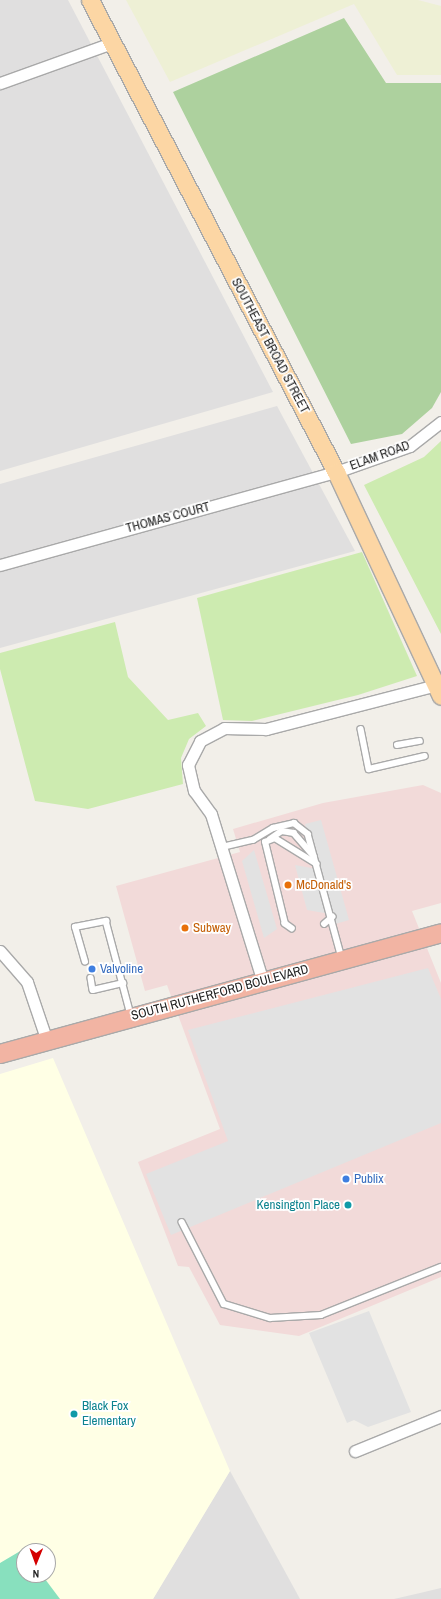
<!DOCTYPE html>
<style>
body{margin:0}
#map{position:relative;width:441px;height:1599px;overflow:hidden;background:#f2efe9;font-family:"Archivo Narrow",sans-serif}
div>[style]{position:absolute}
.residential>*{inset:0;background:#e0dfdf}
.commercial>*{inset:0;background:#f2dad9}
.education>*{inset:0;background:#ffffe5}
.farmland>*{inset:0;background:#eef0d5}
.grass>*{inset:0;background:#cdebb0}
.forest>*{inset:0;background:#add19e}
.pitch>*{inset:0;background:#88e0be}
.parking>*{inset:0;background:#e2e2e2}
.roads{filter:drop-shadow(1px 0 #a9a9a9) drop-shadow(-1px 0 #a9a9a9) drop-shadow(0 1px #a9a9a9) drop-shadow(0 -1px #a9a9a9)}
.service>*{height:5.5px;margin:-2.75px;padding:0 2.75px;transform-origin:2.75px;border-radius:2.75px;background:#fff}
.minor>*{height:11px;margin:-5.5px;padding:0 5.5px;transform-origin:5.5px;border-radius:5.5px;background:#fff}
.primary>*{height:17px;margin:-8.5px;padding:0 8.5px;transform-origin:8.5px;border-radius:8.5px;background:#fcd6a4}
.trunk>*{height:18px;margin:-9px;padding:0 9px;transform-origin:9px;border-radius:9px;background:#f2b4a3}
.dots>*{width:11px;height:11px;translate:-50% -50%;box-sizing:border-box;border:2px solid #fff;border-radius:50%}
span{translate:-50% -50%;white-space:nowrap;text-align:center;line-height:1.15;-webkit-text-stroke:3.5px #fff;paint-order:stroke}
.street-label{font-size:13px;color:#222}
.food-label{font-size:13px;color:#c56008}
.left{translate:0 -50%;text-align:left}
.shop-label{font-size:13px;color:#366cbe}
.culture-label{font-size:13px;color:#0d838f}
.right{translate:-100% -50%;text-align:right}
.north{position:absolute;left:16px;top:1543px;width:40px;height:40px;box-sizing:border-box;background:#fff;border:1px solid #a7a7a7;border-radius:50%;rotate:181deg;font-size:11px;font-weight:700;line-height:16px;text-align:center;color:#222}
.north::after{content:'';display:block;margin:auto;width:14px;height:18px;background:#d40000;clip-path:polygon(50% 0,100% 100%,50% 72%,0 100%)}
</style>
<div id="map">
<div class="residential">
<i style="clip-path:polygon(0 0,68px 0,273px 392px,0 471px)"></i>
<i style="clip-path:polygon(277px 406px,355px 551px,0 648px,0 484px)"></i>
<i style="clip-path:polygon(230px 1471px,300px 1599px,153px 1599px)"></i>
<i style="clip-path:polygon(441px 1588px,441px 1599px,394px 1599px,420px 1593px)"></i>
</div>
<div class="commercial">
<i style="clip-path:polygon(423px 785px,441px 793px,441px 903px,412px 911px,441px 983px,441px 1277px,299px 1336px,220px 1325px,189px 1267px,178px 1266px,138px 1162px,220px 1129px,167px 985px,145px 991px,116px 886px,240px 852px,233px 829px,323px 803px)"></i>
</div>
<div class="education">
<i style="clip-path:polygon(evenodd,53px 1058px,230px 1471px,153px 1599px,0 1599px,0 1074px,53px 1058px,24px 1551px,48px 1551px,48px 1575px,24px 1575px,24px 1551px)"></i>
</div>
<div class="farmland">
<i style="clip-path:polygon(126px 0,418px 0,441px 6px,441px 75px,397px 75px,354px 4px,170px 82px)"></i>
</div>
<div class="grass">
<i style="clip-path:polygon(441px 441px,441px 634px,364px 485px,424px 457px)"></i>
<i style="clip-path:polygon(362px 552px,417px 676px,358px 695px,252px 721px,223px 720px,197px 598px)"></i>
<i style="clip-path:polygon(115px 622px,128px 677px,168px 720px,198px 713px,206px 726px,189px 739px,181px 758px,183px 784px,88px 809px,35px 801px,0 669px,0 653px)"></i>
</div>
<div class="forest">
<i style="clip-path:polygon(344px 18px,386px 83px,441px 83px,441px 392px,432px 408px,402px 434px,351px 444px,173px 92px)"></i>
</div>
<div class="pitch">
<i style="clip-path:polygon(22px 1550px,24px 1575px,42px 1575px,60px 1599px,0 1599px,0 1563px)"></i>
</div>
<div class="parking">
<i style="clip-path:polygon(321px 820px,349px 920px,332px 925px,330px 914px,307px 910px,295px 865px,317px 869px,305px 824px)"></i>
<i style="clip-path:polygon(254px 850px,277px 929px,264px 938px,242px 861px)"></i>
<i style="clip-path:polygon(428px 968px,441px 999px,441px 1123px,171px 1235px,146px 1174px,228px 1141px,188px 1030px)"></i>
<i style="clip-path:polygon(369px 1311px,411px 1412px,368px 1427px,354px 1420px,347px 1423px,309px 1333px)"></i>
</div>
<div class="roads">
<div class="service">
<i style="left:361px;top:729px;width:41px;rotate:78.7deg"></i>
<i style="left:369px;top:769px;width:57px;rotate:-13.1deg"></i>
<i style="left:397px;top:745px;width:23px;rotate:-10deg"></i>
<i style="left:270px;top:839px;width:14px;rotate:-34deg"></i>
<i style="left:282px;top:831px;width:12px;rotate:9deg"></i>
<i style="left:294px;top:833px;width:30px;rotate:49deg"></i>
<i style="left:222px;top:847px;width:32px;rotate:-13deg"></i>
<i style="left:253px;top:840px;width:23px;rotate:-31deg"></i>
<i style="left:273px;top:828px;width:22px;rotate:-13deg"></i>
<i style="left:294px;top:823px;width:18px;rotate:38deg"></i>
<i style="left:308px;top:834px;width:129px;rotate:74.7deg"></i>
<i style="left:324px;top:924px;width:11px;rotate:-41deg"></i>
<i style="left:292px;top:929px;width:9px;rotate:-144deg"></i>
<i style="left:285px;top:924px;width:84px;rotate:-103.7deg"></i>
<i style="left:265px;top:842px;width:11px;rotate:-22deg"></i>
<i style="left:275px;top:838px;width:49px;rotate:31.8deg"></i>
<i style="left:85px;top:962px;width:36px;rotate:-106deg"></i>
<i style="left:75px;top:927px;width:32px;rotate:-11deg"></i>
<i style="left:106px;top:921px;width:97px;rotate:75.1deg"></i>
<i style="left:91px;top:978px;width:12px;rotate:81deg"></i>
<i style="left:93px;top:990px;width:31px;rotate:-13deg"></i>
<i style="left:182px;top:1222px;width:92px;rotate:62.9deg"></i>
<i style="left:224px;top:1304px;width:48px;rotate:16.9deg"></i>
<i style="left:270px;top:1318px;width:51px;rotate:-3.4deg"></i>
<i style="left:321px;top:1315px;width:129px;rotate:-21.8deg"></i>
</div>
<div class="minor">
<i style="left:0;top:83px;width:119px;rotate:-19.7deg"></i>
<i style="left:0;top:565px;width:349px;rotate:-15.5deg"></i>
<i style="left:336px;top:472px;width:78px;rotate:-19.4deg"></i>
<i style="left:410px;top:446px;width:39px;rotate:-38deg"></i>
<i style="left:0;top:951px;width:41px;rotate:48.9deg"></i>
<i style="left:27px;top:982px;width:62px;rotate:71.3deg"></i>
<i style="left:263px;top:982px;width:176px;rotate:-107.2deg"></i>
<i style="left:211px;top:814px;width:29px;rotate:-126deg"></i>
<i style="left:194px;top:791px;width:27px;rotate:-103deg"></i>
<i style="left:188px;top:765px;width:27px;rotate:-63deg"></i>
<i style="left:200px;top:741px;width:27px;rotate:-28deg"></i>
<i style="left:224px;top:728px;width:42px;rotate:1.4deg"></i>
<i style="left:266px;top:729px;width:176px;rotate:-14.5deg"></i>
<i style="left:355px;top:1451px;width:93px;rotate:-22.1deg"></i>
</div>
<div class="primary">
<i style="left:90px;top:0;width:532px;rotate:62.47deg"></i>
<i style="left:336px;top:472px;width:247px;rotate:64.9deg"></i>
</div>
<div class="trunk">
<i style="left:0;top:1054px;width:457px;rotate:-15.3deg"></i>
</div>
</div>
<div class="dots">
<i style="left:288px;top:885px;background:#e8710a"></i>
<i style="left:185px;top:928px;background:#e8710a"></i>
<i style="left:92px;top:969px;background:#3f7fe0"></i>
<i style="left:346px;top:1179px;background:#3f7fe0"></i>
<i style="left:348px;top:1205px;background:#0f9aa8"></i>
<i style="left:74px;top:1414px;background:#0f9aa8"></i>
</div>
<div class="street-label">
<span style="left:270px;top:346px;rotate:62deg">SOUTHEAST BROAD STREET</span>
<span style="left:380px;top:456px;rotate:-20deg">ELAM ROAD</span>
<span style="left:168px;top:518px;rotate:-15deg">THOMAS COURT</span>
<span style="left:220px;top:993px;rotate:-15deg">SOUTH RUTHERFORD BOULEVARD</span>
</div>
<div class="food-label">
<span class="left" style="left:296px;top:885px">McDonald's</span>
<span class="left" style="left:193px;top:928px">Subway</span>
</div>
<div class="shop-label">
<span class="left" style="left:100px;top:969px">Valvoline</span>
<span class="left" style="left:354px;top:1179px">Publix</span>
</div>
<div class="culture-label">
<span class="right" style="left:340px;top:1205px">Kensington Place</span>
<span class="left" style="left:82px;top:1414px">Black Fox<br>Elementary</span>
</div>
<div class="north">N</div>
</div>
